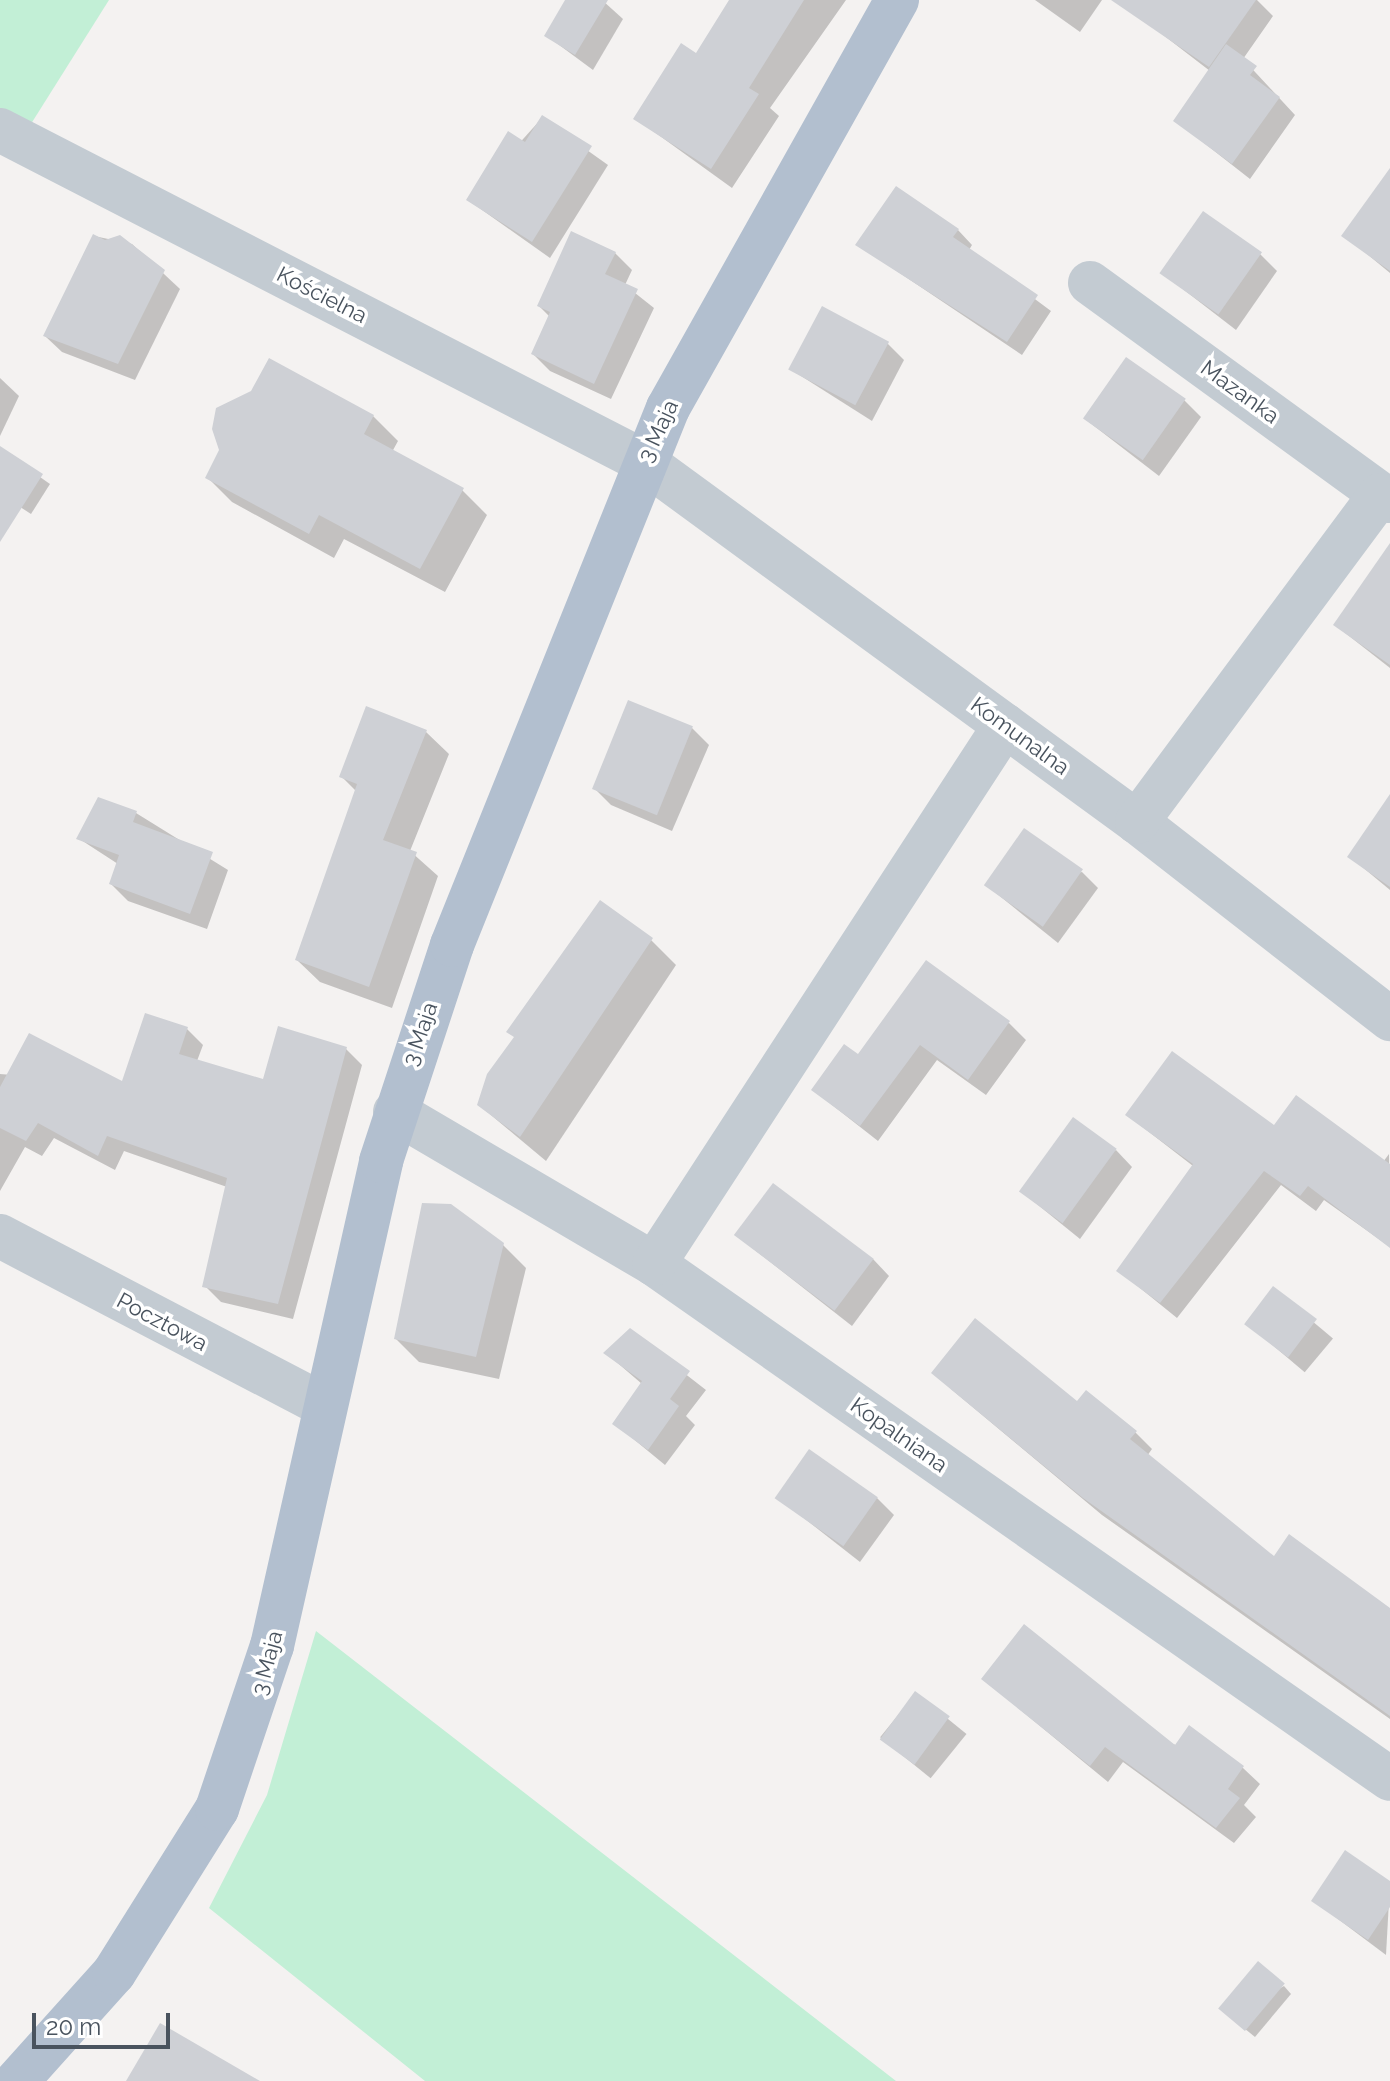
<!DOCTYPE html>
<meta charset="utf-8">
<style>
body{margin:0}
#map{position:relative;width:1390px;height:2081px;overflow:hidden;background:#f4f2f1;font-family:Raleway,sans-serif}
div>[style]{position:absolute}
.green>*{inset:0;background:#c2efd6}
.shadow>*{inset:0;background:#0003;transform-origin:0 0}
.building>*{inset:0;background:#ced0d5;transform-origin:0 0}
.minor>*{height:44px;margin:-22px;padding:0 22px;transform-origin:22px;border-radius:22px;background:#c3cbd2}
.major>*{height:44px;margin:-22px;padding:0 22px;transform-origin:22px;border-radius:22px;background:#b2bfcf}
span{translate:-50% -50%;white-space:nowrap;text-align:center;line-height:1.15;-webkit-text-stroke:7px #fff;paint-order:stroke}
.street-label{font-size:22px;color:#49535e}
.scale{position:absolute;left:32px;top:2013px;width:138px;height:36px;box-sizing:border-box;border:4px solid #49535e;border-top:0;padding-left:10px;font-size:24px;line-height:28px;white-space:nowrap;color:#49535e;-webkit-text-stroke:6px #fff;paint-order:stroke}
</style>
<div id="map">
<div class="green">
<i style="clip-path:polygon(0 0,109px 0,24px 135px,0 123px)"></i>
<i style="clip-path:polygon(316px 1631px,896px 2081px,425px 2081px,209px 1908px,267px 1795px)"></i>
</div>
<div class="shadow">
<i style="clip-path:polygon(568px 0,602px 0,623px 19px,593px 70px,547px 36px)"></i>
<i style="clip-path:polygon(731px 0,846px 0,770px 108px,779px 116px,732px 188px,635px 118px,697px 56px)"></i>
<i style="clip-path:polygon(1035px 0,1102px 0,1080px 32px)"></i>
<i style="clip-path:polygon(1159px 0,1257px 0,1273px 16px,1243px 59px,1295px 115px,1250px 179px,1176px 121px,1210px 71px,1145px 21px)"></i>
<i style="clip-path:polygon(542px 118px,608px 165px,550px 258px,468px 200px)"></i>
<i style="clip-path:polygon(1390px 172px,1390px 273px,1344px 235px)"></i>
<i style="clip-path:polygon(958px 230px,972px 245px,969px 250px,1051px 311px,1022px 355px,858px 245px)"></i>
<i style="clip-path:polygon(94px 236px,132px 244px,180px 289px,135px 380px,62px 352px,45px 336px)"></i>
<i style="clip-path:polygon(615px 253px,632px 270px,625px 285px,654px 308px,611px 399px,550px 371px,533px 354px,550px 317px,539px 306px)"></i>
<i style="clip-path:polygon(1260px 254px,1277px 271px,1236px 330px,1162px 273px)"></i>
<i style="clip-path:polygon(887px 343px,904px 360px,872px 421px,790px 369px)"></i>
<i style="clip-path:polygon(270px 360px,373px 416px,398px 441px,392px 452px,462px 490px,487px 515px,445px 592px,344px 539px,334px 558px,232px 502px,207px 477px)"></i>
<i style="clip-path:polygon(0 378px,19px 396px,0 436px)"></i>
<i style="clip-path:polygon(1184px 400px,1201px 417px,1159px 476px,1085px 419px)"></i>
<i style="clip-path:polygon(0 449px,50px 484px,31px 514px,0 494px)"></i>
<i style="clip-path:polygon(1390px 559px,1390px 668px,1335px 625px)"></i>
<i style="clip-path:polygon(692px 728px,709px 745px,672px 831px,611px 805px,594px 788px)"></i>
<i style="clip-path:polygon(426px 732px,449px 754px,410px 851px,438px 876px,392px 1008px,320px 982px,297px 960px,356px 791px,342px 777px)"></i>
<i style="clip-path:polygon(1390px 798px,1390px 890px,1349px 856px)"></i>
<i style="clip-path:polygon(136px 813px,228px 870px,207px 929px,128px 901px,111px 884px,118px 864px,78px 838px)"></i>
<i style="clip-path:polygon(1082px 872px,1098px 888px,1058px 943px,986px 885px)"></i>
<i style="clip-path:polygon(651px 940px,676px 965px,546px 1161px,479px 1105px)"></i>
<i style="clip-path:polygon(1009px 1023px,1026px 1040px,986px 1095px,937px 1060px,878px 1141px,813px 1090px,858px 1057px)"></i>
<i style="clip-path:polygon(187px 1029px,203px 1045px,197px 1061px,264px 1081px,346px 1049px,362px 1065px,293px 1319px,221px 1302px,205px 1286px,227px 1187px,124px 1151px,115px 1170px,54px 1138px,42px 1156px,25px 1147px,0 1191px,0 1074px,123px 1084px)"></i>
<i style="clip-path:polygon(1127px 1115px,1274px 1128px,1383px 1162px,1389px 1154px,1390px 1247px,1324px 1200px,1316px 1211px,1281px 1185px,1177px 1318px,1119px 1271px,1193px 1166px)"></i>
<i style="clip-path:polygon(1116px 1150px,1132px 1167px,1080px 1239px,1022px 1192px)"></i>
<i style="clip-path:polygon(737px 1236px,873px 1259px,889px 1276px,852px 1326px)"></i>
<i style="clip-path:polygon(503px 1245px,526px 1268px,499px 1379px,419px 1362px,396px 1339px)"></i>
<i style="left:1274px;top:1289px;width:77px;height:44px;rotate:40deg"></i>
<i style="clip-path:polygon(630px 1331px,706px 1390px,686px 1416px,695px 1425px,665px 1465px,614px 1423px,642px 1384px,606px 1353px)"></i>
<i style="clip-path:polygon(951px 1389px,1078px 1404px,1135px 1432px,1152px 1449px,1147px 1456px,1274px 1558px,1390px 1610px,1390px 1719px,1102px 1515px)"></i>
<i style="clip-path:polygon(777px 1497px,877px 1498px,894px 1515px,860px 1562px)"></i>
<i style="clip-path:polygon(983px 1679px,1243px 1768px,1260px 1784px,1244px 1805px,1256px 1817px,1234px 1843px,1123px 1762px,1108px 1782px)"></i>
<i style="left:916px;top:1693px;width:65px;height:57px;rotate:39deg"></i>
<i style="clip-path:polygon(1390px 1883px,1386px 1955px,1314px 1901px)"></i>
<i style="clip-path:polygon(1284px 1986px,1291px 1994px,1255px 2037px,1229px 2016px)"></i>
</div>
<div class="building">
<i style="clip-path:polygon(565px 0,608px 0,575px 55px,544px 36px)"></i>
<i style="clip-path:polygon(729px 0,804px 0,749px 88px,759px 94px,711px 169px,633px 119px,681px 43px,696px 53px)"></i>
<i style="clip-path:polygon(1111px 0,1256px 0,1209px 67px)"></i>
<i style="clip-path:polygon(1226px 44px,1257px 66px,1250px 75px,1280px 97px,1232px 164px,1173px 121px)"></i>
<i style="clip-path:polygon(542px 115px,592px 146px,532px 242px,466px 200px,508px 131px,525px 142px)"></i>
<i style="clip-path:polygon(1390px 168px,1390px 271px,1341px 236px)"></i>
<i style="clip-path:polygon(896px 186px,959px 229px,953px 237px,1038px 295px,1007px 342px,855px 245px)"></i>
<i style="left:1203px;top:211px;width:72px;height:76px;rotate:35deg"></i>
<i style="clip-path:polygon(571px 231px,616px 252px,605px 274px,638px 289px,594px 384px,531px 354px,550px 312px,537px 306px)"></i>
<i style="clip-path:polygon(93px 234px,105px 240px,120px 235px,165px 270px,118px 364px,43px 336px)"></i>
<i style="left:822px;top:306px;width:76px;height:72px;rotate:28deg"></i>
<i style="left:1126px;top:357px;width:73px;height:75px;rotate:35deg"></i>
<i style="clip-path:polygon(269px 358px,374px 415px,364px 434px,464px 488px,420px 569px,319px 515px,309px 534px,205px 478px,219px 450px,212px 429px,216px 408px,251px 391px)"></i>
<i style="clip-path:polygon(0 446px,43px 474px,0 542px)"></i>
<i style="clip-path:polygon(1390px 543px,1390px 665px,1333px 625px)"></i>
<i style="left:628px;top:700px;width:70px;height:96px;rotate:22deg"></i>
<i style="clip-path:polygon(366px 706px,427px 730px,383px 840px,417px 852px,369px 987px,295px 960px,357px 784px,339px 777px)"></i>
<i style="clip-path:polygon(1390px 794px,1390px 887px,1347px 857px)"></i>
<i style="clip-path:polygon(98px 797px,137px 811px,133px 822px,213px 852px,190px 914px,109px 884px,119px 855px,76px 839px)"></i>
<i style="left:1024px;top:828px;width:72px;height:70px;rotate:35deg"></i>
<i style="clip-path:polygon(600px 900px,653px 938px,520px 1137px,477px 1105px,487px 1074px,514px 1037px,506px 1032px)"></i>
<i style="clip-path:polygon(926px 960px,1010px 1021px,968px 1080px,920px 1045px,860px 1126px,811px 1090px,844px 1044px,858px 1054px)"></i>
<i style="clip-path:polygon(145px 1013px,188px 1027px,179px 1054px,263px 1079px,278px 1026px,347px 1047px,278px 1304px,202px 1287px,227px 1178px,107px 1136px,98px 1156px,38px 1123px,26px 1141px,0 1128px,0 1087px,29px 1033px,122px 1081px)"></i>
<i style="clip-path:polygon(1172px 1051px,1274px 1125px,1296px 1095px,1390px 1164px,1390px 1248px,1308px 1186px,1300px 1196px,1264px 1171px,1160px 1303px,1116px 1271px,1193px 1164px,1125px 1115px)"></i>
<i style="left:1073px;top:1117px;width:54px;height:92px;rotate:36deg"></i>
<i style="left:773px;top:1183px;width:126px;height:65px;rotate:37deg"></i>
<i style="clip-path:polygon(422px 1203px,451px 1204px,504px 1243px,476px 1357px,394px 1339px)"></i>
<i style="left:1273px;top:1286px;width:55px;height:48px;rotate:37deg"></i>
<i style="clip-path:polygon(975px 1318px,1077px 1401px,1086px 1390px,1137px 1431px,1130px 1439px,1274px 1556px,1289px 1534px,1390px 1608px,1390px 1716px,1083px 1498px,931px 1373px)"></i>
<i style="clip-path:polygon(630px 1328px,690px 1371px,670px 1399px,679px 1406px,648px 1450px,612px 1424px,642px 1381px,603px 1353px)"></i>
<i style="left:809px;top:1449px;width:84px;height:60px;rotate:35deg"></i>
<i style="clip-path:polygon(1024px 1624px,1175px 1745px,1189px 1725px,1244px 1766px,1228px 1789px,1240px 1798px,1216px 1828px,1105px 1747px,1090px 1766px,981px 1679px)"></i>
<i style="left:915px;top:1691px;width:43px;height:60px;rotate:36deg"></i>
<i style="clip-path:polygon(1345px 1850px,1390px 1881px,1390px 1907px,1368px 1940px,1311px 1901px)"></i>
<i style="left:1258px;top:1961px;width:35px;height:62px;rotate:40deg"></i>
<i style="clip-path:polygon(160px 2023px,260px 2081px,126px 2081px)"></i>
</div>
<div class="minor">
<i style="left:0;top:130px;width:723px;rotate:27.24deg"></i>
<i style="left:643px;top:461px;width:612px;rotate:36.16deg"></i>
<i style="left:1137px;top:822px;width:321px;rotate:37.9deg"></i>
<i style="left:1090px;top:283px;width:371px;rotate:36deg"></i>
<i style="left:1137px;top:822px;width:407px;rotate:-53.4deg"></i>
<i style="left:395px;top:1112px;width:300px;rotate:30.4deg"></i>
<i style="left:654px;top:1264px;width:898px;rotate:34.98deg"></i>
<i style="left:0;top:1236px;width:367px;rotate:27.6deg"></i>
<i style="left:654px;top:1264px;width:643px;rotate:-56.93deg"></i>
</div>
<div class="major">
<i style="left:17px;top:2081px;width:145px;rotate:-48.1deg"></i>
<i style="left:114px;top:1973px;width:194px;rotate:-57.9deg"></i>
<i style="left:217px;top:1809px;width:172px;rotate:-71.4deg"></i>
<i style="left:272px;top:1646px;width:497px;rotate:-77.3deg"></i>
<i style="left:381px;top:1161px;width:227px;rotate:-71.8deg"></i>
<i style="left:452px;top:945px;width:579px;rotate:-68.09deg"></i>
<i style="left:668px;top:408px;width:468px;rotate:-60.7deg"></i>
</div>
<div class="street-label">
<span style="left:322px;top:295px;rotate:27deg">Kościelna</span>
<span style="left:1240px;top:392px;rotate:36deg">Mazanka</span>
<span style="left:658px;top:431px;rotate:-65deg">3 Maja</span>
<span style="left:1020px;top:736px;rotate:36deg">Komunalna</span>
<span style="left:420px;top:1034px;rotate:-71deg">3 Maja</span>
<span style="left:162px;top:1322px;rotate:28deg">Pocztowa</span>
<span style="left:899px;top:1435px;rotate:35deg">Kopalniana</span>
<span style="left:267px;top:1663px;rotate:-75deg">3 Maja</span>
</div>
<div class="scale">20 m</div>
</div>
